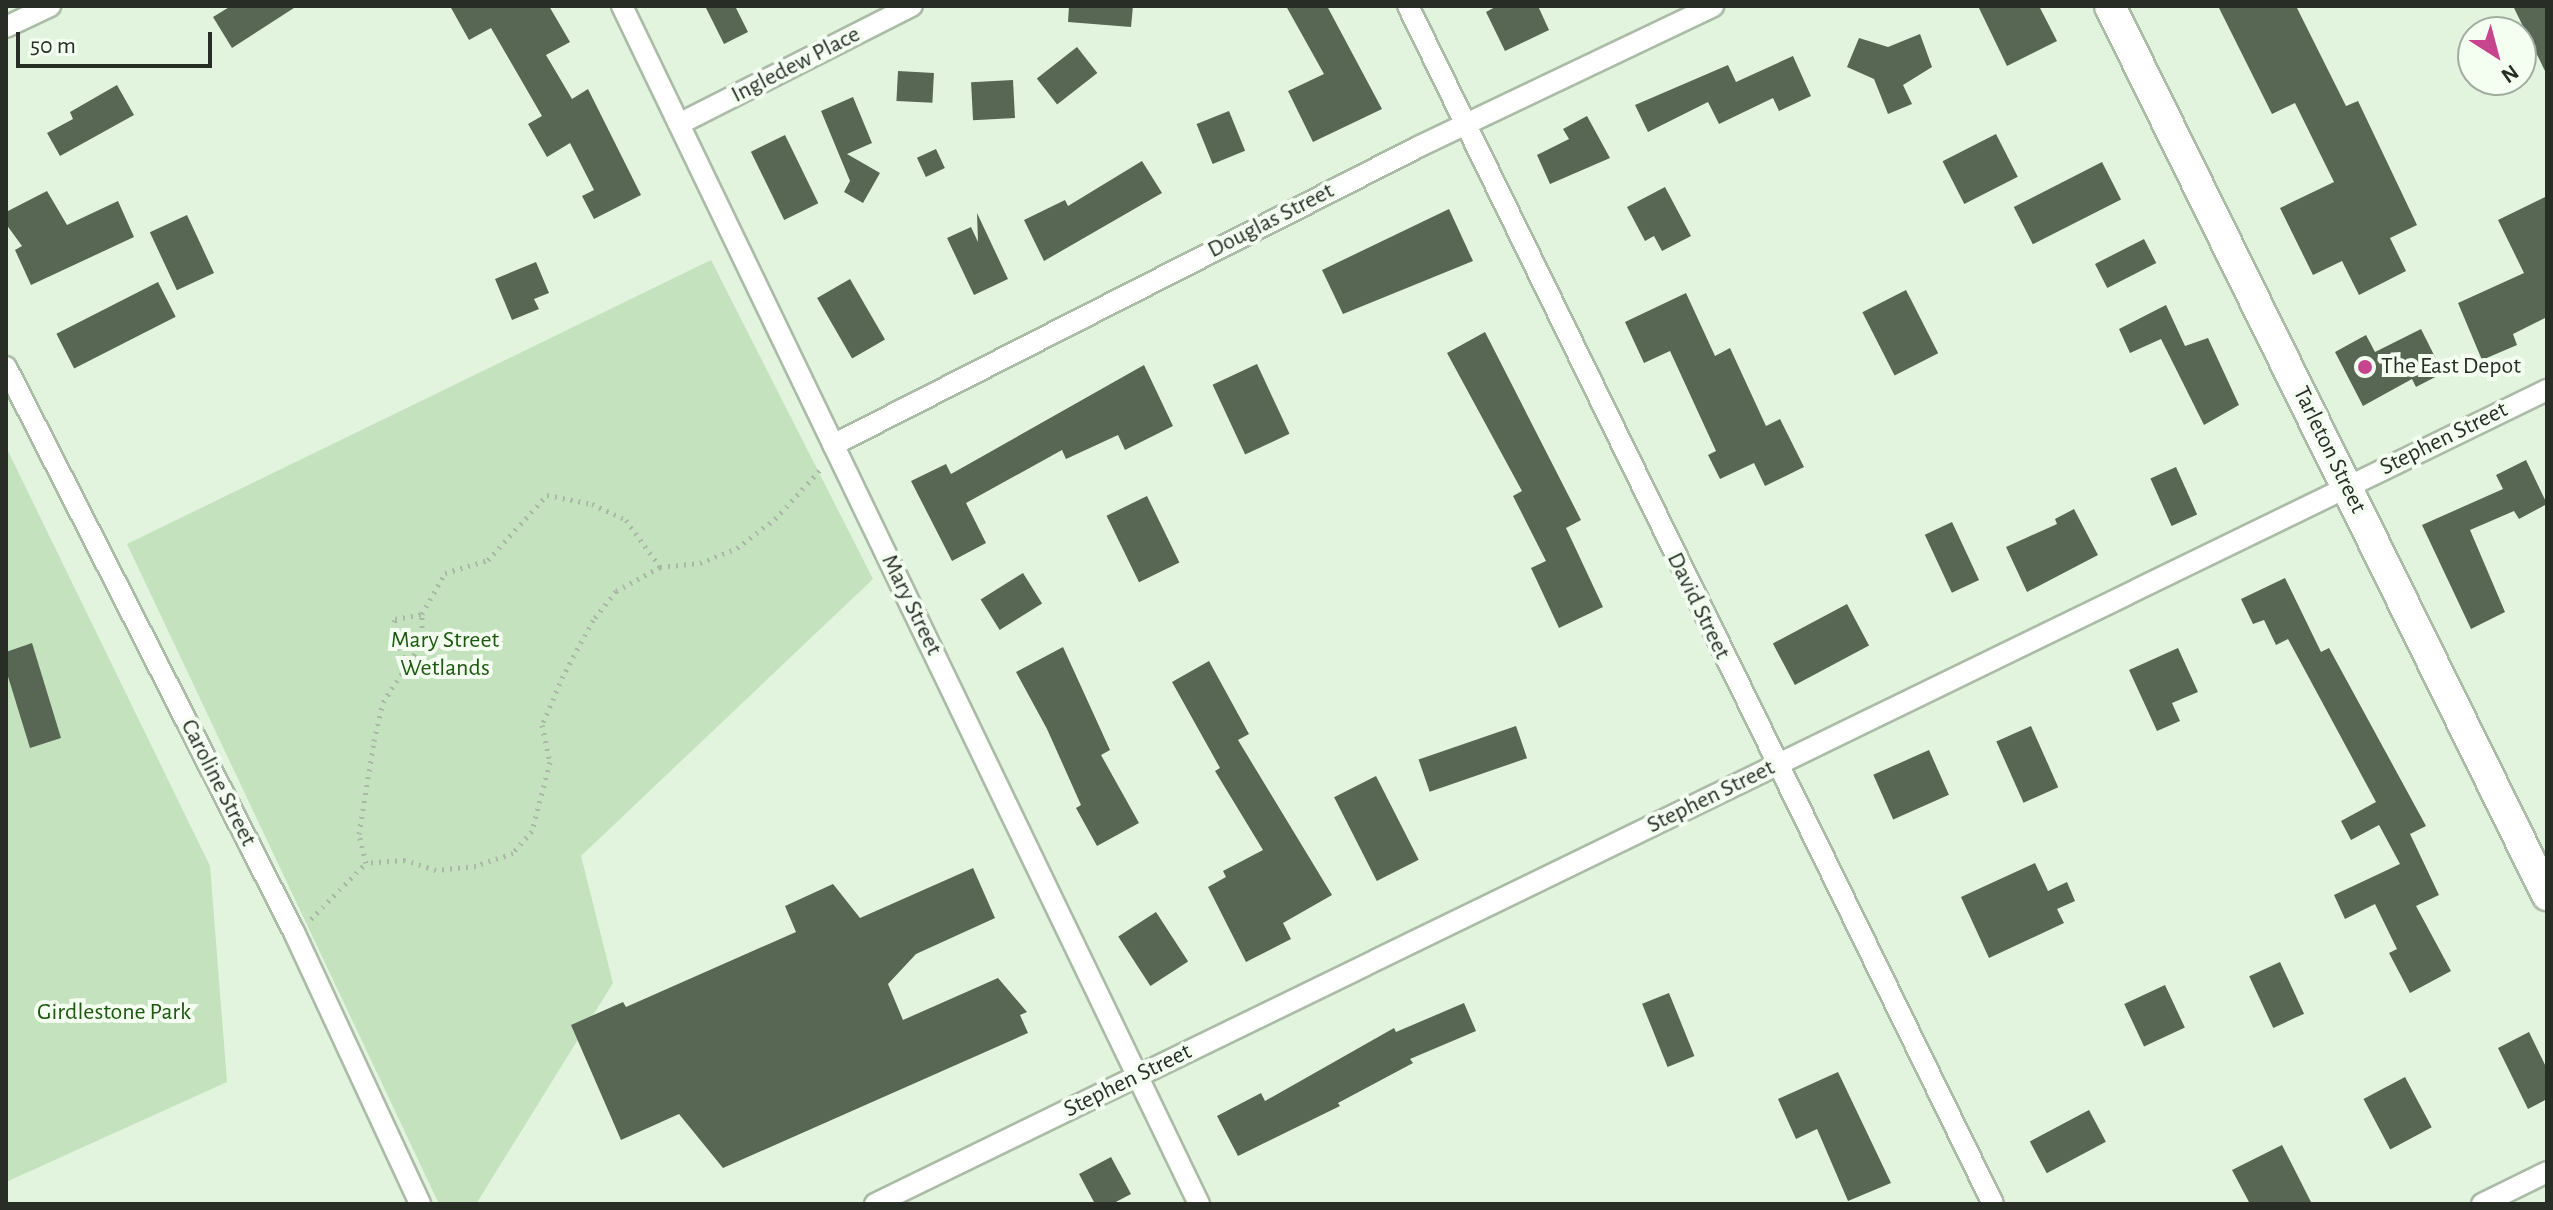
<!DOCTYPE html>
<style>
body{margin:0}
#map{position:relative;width:2553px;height:1210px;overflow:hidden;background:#e2f4de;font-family:"Alegreya Sans",sans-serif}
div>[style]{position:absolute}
.green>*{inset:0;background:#c3e2bd}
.building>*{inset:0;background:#576754;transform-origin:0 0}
.path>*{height:5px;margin-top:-2.5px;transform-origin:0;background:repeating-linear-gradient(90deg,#aab8a6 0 2px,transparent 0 8px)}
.roads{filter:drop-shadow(2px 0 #aabba6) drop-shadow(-2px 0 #aabba6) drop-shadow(0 2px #aabba6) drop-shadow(0 -2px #aabba6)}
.minor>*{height:20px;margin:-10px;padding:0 10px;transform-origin:10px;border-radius:10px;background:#fff}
.secondary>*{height:30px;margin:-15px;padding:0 15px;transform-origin:15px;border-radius:15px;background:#fff}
.dots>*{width:22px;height:22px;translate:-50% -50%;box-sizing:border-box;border:4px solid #f4fff2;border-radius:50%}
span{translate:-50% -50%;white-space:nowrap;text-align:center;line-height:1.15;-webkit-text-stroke:8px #f4fff2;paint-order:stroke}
.street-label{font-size:24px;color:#282e26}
.poi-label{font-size:24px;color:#282e26}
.left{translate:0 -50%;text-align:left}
.park-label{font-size:24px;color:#1c590e}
.frame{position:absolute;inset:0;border:8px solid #282e26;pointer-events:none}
.north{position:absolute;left:2457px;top:16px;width:80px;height:80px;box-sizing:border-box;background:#f4fff2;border:2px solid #a2aba0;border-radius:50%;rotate:144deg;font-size:22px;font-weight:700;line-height:32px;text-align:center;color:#282e26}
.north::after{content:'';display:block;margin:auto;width:28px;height:36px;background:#c7458c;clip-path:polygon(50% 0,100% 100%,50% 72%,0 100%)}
.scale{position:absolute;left:16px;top:32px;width:196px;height:36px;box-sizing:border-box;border:4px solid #282e26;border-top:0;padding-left:10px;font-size:24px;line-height:28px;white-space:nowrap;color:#282e26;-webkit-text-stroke:6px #f4fff2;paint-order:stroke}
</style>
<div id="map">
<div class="green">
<i style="clip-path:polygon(711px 260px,873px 579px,581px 856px,613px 983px,476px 1204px,439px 1204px,127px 544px)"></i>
<i style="clip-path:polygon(6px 447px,210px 866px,227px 1082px,6px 1182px)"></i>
</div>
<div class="building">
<i style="clip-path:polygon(231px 6px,297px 6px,232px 48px,213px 17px)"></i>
<i style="clip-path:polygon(450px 6px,549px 6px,570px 42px,546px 55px,572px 99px,588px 89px,641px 195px,594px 219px,582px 196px,594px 190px,570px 143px,547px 157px,528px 124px,542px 116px,491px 28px,469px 40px)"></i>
<i style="clip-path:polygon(705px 6px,735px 6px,748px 32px,724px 44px)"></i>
<i style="clip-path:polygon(1069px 6px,1133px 6px,1131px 27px,1068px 22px)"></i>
<i style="clip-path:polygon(1286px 6px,1327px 6px,1382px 109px,1313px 142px,1288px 91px,1324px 74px)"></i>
<i style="clip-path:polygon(1497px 6px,1538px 6px,1549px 30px,1505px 51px,1486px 12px)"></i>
<i style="clip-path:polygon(1978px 6px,2039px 6px,2057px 41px,2007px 66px)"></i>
<i style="clip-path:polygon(2218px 6px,2296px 6px,2346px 106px,2358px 101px,2417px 225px,2390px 238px,2406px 271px,2359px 295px,2342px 261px,2313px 275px,2280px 208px,2334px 182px,2295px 103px,2272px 114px)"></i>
<i style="clip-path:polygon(2513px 6px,2547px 6px,2547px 75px)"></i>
<i style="clip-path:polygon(1920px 34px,1932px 67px,1903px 85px,1912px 104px,1888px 114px,1874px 79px,1847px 67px,1859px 38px,1888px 47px)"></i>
<i style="left:1077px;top:47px;width:33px;height:51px;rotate:52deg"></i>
<i style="clip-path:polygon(1793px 56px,1811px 96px,1779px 111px,1773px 98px,1719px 124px,1708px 102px,1648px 132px,1635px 105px,1728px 65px,1736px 82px)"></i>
<i style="left:898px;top:71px;width:36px;height:30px;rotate:3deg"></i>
<i style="left:1013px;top:80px;width:38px;height:42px;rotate:87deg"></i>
<i style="clip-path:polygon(117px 85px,134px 115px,60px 156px,47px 133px,73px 119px,70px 112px)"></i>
<i style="clip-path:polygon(853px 97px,872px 143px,847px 154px,880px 173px,863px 203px,844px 192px,850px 181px,821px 111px)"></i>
<i style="left:1229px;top:111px;width:43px;height:35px;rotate:68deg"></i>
<i style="clip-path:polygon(1587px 116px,1610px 158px,1550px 184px,1537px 155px,1569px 139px,1563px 129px)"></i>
<i style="left:1996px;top:134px;width:48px;height:60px;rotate:63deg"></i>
<i style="left:785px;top:135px;width:76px;height:38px;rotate:64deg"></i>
<i style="left:936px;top:149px;width:21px;height:21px;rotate:65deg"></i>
<i style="clip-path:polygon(1142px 161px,1162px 193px,1044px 261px,1024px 220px,1065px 200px,1068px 206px)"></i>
<i style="left:2102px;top:162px;width:42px;height:99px;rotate:63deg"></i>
<i style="clip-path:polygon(1665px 187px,1691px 236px,1662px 251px,1654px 236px,1645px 241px,1627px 207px)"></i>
<i style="clip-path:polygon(47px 191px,67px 225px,118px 201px,134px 237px,31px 285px,15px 250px,22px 246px,6px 224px,6px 212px)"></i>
<i style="clip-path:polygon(2547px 196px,2547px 317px,2513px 334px,2517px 345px,2482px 360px,2458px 303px,2524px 273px,2498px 220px)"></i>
<i style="clip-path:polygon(1449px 209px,1473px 261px,1343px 314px,1322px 270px)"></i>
<i style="clip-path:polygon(977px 213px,1008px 279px,974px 295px,947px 238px,971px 227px,978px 242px)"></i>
<i style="left:187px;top:215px;width:64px;height:41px;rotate:65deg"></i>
<i style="left:2144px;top:239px;width:27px;height:55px;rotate:63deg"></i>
<i style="clip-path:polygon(536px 262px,549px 293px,534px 299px,539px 309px,512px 320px,495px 279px)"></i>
<i style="left:850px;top:279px;width:70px;height:38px;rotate:60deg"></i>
<i style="left:158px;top:282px;width:39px;height:114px;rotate:63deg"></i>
<i style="left:1906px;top:290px;width:71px;height:49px;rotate:63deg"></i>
<i style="clip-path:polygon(1686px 293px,1715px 356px,1730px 348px,1766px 426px,1780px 419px,1804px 467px,1765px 486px,1754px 463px,1720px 479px,1708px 455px,1716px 451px,1670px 351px,1644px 363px,1625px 322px)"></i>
<i style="clip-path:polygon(2166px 305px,2185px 346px,2208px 338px,2239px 405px,2204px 425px,2161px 339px,2130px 353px,2119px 329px)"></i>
<i style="clip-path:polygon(2421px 329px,2443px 373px,2416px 387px,2412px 379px,2363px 406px,2335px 352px,2366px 335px,2375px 352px)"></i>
<i style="clip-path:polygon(1485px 332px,1581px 520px,1566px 528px,1603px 607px,1559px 628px,1531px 568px,1546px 561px,1513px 496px,1522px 491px,1447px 353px)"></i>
<i style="left:1257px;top:364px;width:77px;height:49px;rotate:65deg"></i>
<i style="clip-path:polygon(1144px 365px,1173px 426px,1125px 450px,1118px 435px,1066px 459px,1062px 450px,966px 503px,986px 543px,952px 561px,911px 481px,946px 464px,951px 474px)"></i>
<i style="clip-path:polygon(2526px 460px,2547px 504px,2519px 519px,2514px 511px,2470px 530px,2505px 612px,2471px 629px,2422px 525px,2503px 489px,2496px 475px)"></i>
<i style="left:2176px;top:467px;width:52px;height:28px;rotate:66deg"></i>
<i style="left:1147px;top:496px;width:74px;height:45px;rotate:64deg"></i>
<i style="clip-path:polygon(2074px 509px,2098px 555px,2027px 592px,2006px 547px,2057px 524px,2055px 519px)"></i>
<i style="left:1952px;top:522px;width:64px;height:30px;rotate:65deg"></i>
<i style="left:1023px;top:573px;width:36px;height:50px;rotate:58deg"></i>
<i style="clip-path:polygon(2285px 578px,2321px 652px,2329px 648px,2426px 826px,2410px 834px,2439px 895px,2416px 906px,2451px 971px,2410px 993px,2389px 953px,2397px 949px,2375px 904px,2345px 919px,2334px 895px,2400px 864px,2379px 825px,2351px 840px,2341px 821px,2376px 802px,2288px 639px,2276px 645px,2264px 620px,2253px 624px,2241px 599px)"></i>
<i style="left:1847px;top:604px;width:47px;height:84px;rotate:62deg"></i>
<i style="clip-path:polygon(32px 643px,61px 738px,30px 748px,6px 670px,6px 652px)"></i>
<i style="clip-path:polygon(1063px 647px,1110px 750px,1101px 755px,1139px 823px,1097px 846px,1076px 808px,1081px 805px,1047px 729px,1016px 672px)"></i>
<i style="clip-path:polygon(2178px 648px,2198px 692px,2172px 703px,2180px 721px,2157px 731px,2129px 670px)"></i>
<i style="clip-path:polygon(1209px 661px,1249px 734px,1238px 740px,1332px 895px,1283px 923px,1291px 939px,1246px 962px,1208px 887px,1226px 877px,1223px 871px,1263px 850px,1215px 771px,1220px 768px,1172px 682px)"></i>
<i style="left:1516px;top:726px;width:34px;height:103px;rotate:71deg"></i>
<i style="left:2031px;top:726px;width:67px;height:38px;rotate:66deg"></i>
<i style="left:1929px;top:750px;width:49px;height:61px;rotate:66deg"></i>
<i style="left:1376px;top:776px;width:94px;height:47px;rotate:63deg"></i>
<i style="clip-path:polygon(2035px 863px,2048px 891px,2067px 882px,2075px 901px,2057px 909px,2064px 923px,1989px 958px,1961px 897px)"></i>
<i style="clip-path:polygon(973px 868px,995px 918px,916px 954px,888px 984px,903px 1020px,998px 978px,1027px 1012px,1020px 1015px,1028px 1033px,723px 1168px,679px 1114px,621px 1140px,571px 1025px,623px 1002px,626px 1007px,796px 932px,785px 906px,833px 884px,860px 918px)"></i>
<i style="left:1156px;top:912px;width:59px;height:45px;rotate:57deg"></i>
<i style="left:2280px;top:962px;width:57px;height:34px;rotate:65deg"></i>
<i style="left:2165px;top:985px;width:47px;height:45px;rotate:65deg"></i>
<i style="left:1669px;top:993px;width:68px;height:29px;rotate:68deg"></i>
<i style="clip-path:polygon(1464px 1003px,1476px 1031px,1410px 1059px,1413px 1063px,1338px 1103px,1340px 1106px,1238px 1156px,1217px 1116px,1261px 1093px,1265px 1101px,1394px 1028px,1396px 1032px)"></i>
<i style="clip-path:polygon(2529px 1032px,2547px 1069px,2547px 1099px,2528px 1109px,2498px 1048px)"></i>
<i style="clip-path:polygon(1838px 1072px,1891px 1183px,1848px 1201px,1817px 1129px,1796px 1139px,1778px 1099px)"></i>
<i style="left:2405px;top:1077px;width:57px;height:47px;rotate:62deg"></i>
<i style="left:2089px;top:1110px;width:36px;height:67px;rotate:62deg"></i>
<i style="clip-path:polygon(2282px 1145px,2312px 1204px,2250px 1204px,2232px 1170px)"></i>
<i style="clip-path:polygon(1111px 1157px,1131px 1194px,1112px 1204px,1095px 1204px,1079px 1174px)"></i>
</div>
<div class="path">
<i style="left:547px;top:495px;width:46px;rotate:11.3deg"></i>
<i style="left:592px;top:504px;width:38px;rotate:25deg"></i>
<i style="left:626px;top:520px;width:58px;rotate:54.1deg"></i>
<i style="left:660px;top:567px;width:50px;rotate:151.4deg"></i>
<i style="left:616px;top:591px;width:37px;rotate:128deg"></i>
<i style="left:593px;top:620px;width:64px;rotate:118.2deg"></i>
<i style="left:563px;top:676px;width:53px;rotate:113.2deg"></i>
<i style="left:542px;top:725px;width:38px;rotate:78deg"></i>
<i style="left:550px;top:762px;width:71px;rotate:104.6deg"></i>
<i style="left:532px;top:831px;width:29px;rotate:131deg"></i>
<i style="left:513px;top:853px;width:39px;rotate:161deg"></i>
<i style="left:476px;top:866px;width:40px;rotate:174.3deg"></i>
<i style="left:436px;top:870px;width:33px;rotate:-162deg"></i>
<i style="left:405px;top:860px;width:39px;rotate:176deg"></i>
<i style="left:366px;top:863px;width:30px;rotate:-104deg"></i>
<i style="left:359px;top:834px;width:94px;rotate:-80.8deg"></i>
<i style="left:374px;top:741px;width:40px;rotate:-77deg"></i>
<i style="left:383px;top:702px;width:71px;rotate:-56.5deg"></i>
<i style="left:422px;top:643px;width:29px;rotate:-90deg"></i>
<i style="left:422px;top:614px;width:47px;rotate:-60.7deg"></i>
<i style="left:445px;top:573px;width:45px;rotate:-16.8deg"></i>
<i style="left:488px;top:560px;width:88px;rotate:-47.8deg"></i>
<i style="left:660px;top:567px;width:40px;rotate:-5.7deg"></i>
<i style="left:700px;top:563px;width:40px;rotate:-22deg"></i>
<i style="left:737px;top:548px;width:48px;rotate:-37.3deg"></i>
<i style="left:775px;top:519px;width:67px;rotate:-47.4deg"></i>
<i style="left:407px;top:664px;width:30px;rotate:-118deg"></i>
<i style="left:393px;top:638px;width:19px;rotate:-84deg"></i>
<i style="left:395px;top:619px;width:27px;rotate:-10deg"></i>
<i style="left:311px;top:919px;width:78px;rotate:-45.5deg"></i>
</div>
<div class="roads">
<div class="minor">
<i style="left:622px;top:6px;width:1330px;rotate:64.28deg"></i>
<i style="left:1408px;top:6px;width:1333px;rotate:63.97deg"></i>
<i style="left:6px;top:27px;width:49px;rotate:-25.5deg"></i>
<i style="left:679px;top:124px;width:261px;rotate:-26.9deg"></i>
<i style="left:6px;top:367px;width:634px;rotate:62.99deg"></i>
<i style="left:294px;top:932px;width:300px;rotate:65.1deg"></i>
<i style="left:833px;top:445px;width:657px;rotate:-26.99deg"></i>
<i style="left:1418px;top:147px;width:327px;rotate:-25.5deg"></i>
<i style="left:875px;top:1204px;width:1860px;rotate:-25.96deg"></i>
<i style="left:2482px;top:1204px;width:72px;rotate:-26.2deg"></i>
</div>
<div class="secondary">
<i style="left:2110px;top:6px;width:991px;rotate:63.82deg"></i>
</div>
</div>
<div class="dots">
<i style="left:2365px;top:367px;background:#c7458c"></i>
</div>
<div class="street-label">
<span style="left:796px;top:65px;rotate:-27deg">Ingledew Place</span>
<span style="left:1271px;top:221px;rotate:-27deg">Douglas Street</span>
<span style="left:2444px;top:439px;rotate:-26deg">Stephen Street</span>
<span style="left:2329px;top:450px;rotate:64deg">Tarleton Street</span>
<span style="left:911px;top:605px;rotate:64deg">Mary Street</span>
<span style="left:1698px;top:606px;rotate:64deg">David Street</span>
<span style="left:218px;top:783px;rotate:63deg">Caroline Street</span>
<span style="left:1711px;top:797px;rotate:-26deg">Stephen Street</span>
<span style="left:1128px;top:1081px;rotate:-26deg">Stephen Street</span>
</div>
<div class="poi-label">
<span class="left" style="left:2381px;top:367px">The East Depot</span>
</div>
<div class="park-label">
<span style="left:445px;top:655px">Mary Street<br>Wetlands</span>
<span style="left:114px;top:1013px">Girdlestone Park</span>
</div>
<div class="frame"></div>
<div class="north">N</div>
<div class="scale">50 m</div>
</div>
